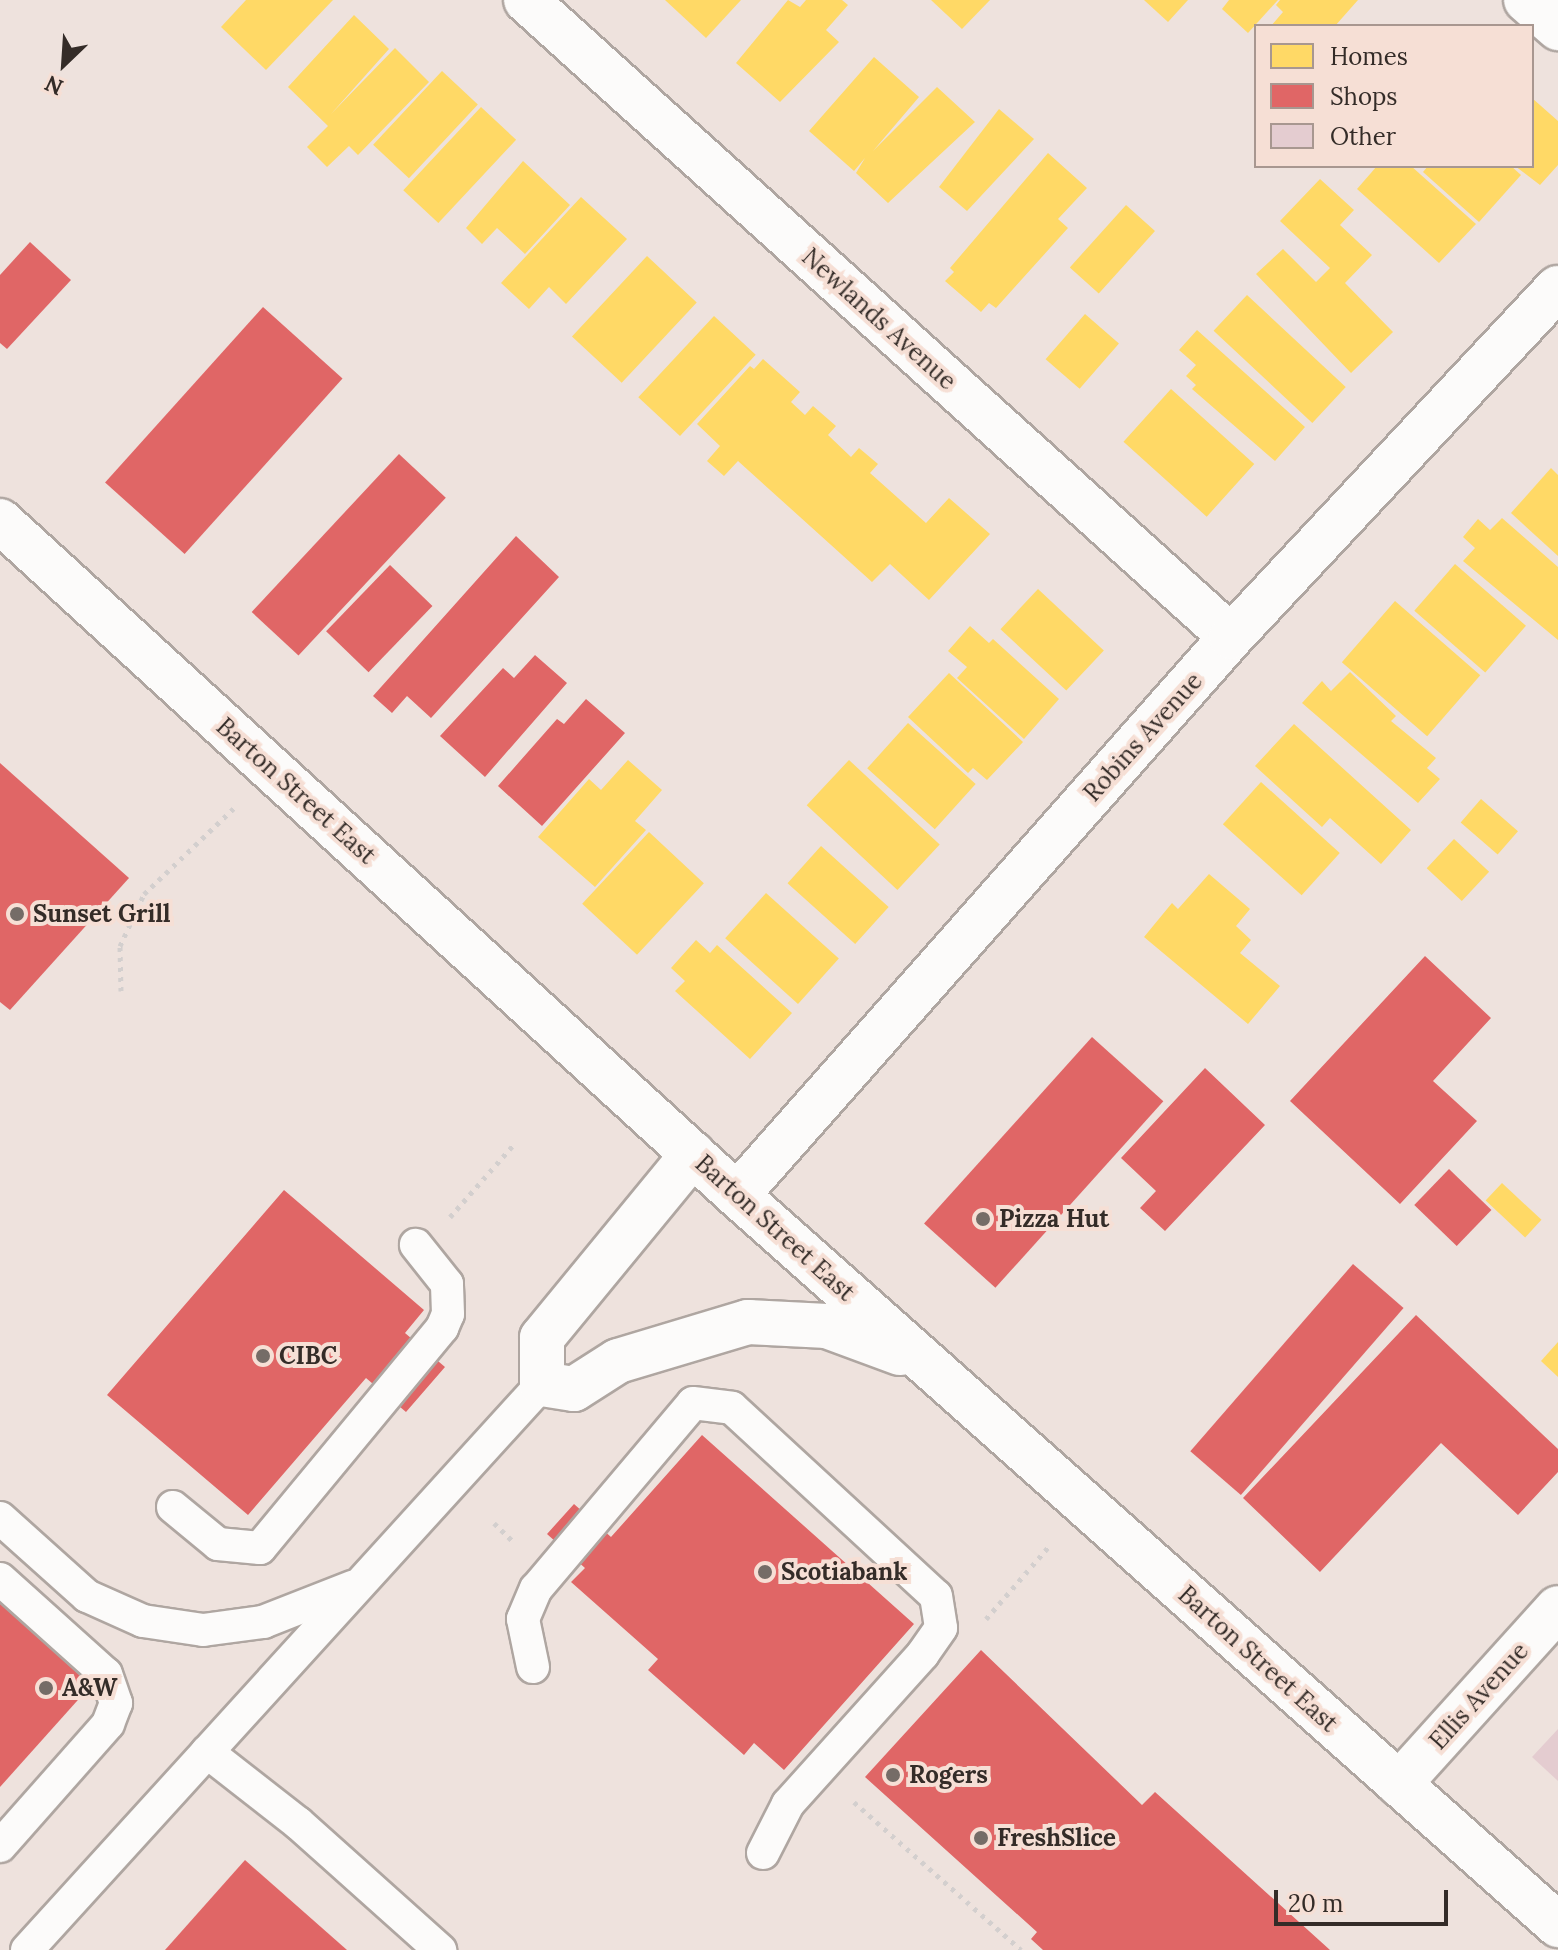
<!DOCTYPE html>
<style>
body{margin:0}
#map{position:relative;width:1558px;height:1950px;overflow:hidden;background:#eee2dd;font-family:Lora,serif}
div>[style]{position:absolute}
.homes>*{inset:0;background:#ffd966;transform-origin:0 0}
.shops>*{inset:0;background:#e06666;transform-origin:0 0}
.building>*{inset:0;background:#e4ccd0}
.path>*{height:5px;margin-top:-2.5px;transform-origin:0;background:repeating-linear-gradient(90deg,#d3cfce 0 4px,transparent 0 10px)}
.roads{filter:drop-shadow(2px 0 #afa6a1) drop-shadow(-2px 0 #afa6a1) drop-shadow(0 2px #afa6a1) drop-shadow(0 -2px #afa6a1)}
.lane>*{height:32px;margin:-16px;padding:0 16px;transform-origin:16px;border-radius:16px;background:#fcfbfa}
.street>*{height:44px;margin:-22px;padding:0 22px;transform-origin:22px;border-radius:22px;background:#fcfbfa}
.secondary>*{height:44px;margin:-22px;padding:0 22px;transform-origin:22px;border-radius:22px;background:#fcfbfa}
.dots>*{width:22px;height:22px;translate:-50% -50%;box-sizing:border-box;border:4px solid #f6dfd5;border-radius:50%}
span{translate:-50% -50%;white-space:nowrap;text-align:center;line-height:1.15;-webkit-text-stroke:8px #f6dfd5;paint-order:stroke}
.street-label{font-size:24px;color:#342c28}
.poi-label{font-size:24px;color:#342c28;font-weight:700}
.left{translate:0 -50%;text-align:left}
.legend{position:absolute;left:1254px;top:24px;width:280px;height:144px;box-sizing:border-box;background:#f6dfd5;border:2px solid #a89790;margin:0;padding:10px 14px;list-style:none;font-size:24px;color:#342c28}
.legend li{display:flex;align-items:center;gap:16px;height:40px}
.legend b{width:40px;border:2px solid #a89790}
.north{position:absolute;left:24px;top:24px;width:80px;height:80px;-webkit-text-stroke:6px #f6dfd5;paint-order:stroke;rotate:205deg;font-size:22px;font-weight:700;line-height:32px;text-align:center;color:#342c28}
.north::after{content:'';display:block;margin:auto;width:28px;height:36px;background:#342c28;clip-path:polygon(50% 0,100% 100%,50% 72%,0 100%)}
.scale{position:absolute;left:1274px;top:1890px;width:174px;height:36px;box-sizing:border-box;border:4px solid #342c28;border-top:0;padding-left:10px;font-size:24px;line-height:28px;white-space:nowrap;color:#342c28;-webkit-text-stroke:6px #f6dfd5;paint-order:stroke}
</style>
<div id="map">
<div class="homes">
<i style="clip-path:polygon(246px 0,333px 0,266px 70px,221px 27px)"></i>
<i style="clip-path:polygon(665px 0,741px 0,706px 38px)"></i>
<i style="clip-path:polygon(788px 0,800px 7px,806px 0,842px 0,848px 5px,826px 30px,839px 42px,780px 102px,736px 63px)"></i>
<i style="clip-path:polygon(931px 0,990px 0,962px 29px)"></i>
<i style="clip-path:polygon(1144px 0,1188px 0,1168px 22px)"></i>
<i style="clip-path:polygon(1229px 0,1278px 0,1248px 33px,1222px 9px)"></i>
<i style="clip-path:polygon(1280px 0,1358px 0,1335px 26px,1271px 26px,1283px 12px,1276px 5px)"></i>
<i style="clip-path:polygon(354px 15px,389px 49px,331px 114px,395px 48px,429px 82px,358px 155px,349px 146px,327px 167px,307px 147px,328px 126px,288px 87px)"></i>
<i style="clip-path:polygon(874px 57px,919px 97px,873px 151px,937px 87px,975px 122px,888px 203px,856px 173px,865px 158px,854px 171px,809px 131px)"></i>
<i style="left:442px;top:71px;width:49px;height:101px;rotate:43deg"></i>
<i style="clip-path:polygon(1532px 98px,1558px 121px,1558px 165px,1540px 185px,1515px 166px,1532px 166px)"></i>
<i style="left:481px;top:107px;width:48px;height:114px;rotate:43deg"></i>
<i style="clip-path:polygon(999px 109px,1034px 139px,967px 211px,939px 187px)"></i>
<i style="clip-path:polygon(1048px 153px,1087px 188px,1058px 219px,1068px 228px,996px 308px,989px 303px,981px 312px,945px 281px,954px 272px,950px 268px)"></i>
<i style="clip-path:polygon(523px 161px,570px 205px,525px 254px,497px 228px,482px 244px,466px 228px)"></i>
<i style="clip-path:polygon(1377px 166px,1411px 166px,1476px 224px,1439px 263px,1357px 189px)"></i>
<i style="clip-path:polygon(1428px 166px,1511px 166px,1521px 175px,1479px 222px,1423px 172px)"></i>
<i style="clip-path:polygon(1320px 179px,1354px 210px,1340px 225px,1372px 255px,1345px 283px,1393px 332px,1351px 373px,1256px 274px,1283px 249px,1316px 282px,1330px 268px,1280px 221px)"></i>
<i style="clip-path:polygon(581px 197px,627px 239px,566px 304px,549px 287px,529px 309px,501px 283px)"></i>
<i style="left:1126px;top:205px;width:39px;height:84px;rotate:42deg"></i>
<i style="left:647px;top:256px;width:68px;height:110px;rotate:43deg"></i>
<i style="left:1247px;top:295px;width:135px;height:49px;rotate:43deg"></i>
<i style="left:1085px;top:314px;width:45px;height:60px;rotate:41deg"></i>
<i style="left:714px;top:316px;width:57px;height:111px;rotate:43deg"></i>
<i style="clip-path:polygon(1197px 330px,1305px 427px,1275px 461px,1192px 389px,1196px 385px,1186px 376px,1196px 365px,1179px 350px)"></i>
<i style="clip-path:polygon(763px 359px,800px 392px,791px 402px,805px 415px,813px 406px,836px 426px,828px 435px,851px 457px,859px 448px,878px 464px,870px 473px,926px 523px,949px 498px,990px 534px,929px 600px,890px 564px,872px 582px,738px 461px,724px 476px,707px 461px,720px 446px,697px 424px,750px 366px,754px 369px)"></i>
<i style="left:1171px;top:389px;width:112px;height:71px;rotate:42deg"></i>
<i style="clip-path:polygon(1551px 468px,1558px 475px,1558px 556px,1511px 513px)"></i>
<i style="clip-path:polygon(1502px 518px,1558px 567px,1558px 640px,1463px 561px,1475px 548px,1463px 537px,1478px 519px,1490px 530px)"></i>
<i style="left:1455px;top:564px;width:94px;height:62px;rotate:41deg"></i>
<i style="left:1038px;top:589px;width:90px;height:55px;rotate:43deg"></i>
<i style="left:1395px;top:601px;width:113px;height:81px;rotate:41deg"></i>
<i style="clip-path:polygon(970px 626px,989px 643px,993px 639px,1059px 699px,1024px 739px,957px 678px,967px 667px,948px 651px)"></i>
<i style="clip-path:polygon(1350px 672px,1396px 716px,1391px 721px,1436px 758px,1427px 768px,1440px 779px,1418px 803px,1302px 703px,1322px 681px,1331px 691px)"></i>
<i style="clip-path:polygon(949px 673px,1023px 742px,987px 780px,973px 768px,968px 773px,908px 717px)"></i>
<i style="left:908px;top:723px;width:91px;height:61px;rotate:42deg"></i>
<i style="clip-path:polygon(1294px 724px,1411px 830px,1381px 864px,1330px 818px,1322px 827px,1255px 766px)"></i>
<i style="clip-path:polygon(628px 760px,662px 790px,635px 821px,646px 830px,595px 887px,538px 837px,589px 779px,601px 790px)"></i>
<i style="left:849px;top:760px;width:124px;height:62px;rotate:43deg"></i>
<i style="left:1261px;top:782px;width:106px;height:57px;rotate:42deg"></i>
<i style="left:1481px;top:799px;width:49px;height:31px;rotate:41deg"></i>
<i style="left:649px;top:832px;width:75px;height:98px;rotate:43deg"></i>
<i style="left:1454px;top:839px;width:48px;height:40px;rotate:43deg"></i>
<i style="left:821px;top:846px;width:91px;height:50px;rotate:42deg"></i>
<i style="clip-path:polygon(1209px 874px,1250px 909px,1236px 926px,1251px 940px,1240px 953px,1280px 986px,1248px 1024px,1144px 937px,1172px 903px,1178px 909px)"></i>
<i style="left:766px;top:893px;width:98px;height:61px;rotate:42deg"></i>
<i style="clip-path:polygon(696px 940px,710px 953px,717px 945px,792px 1013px,750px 1059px,675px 991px,685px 981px,671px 968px)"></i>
<i style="left:1502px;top:1183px;width:54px;height:24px;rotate:43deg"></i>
<i style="clip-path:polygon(1558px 1342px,1558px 1377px,1541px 1361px)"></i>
</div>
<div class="shops">
<i style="clip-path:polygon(30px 242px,71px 280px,7px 349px,0 343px,0 275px)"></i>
<i style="left:263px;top:307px;width:107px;height:236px;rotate:42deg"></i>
<i style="left:399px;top:454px;width:64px;height:216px;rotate:43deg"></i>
<i style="clip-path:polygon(516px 536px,559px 577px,431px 718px,407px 696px,392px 713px,373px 696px)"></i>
<i style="left:390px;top:565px;width:59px;height:92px;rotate:44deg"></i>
<i style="clip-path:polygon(535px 655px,567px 683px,485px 777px,440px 736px,503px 668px,514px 678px)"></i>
<i style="clip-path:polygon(586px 699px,625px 733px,542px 826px,498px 786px,557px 719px,564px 724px)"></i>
<i style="clip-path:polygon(0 763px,129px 878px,10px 1010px,0 1002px)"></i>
<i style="clip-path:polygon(1425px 956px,1491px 1018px,1433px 1081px,1477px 1121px,1400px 1204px,1290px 1101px)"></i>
<i style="left:1092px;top:1037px;width:96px;height:251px;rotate:42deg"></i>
<i style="clip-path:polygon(1205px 1068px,1265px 1125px,1165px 1231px,1140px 1208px,1156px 1191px,1121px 1158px)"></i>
<i style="left:1449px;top:1169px;width:59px;height:50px;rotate:44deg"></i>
<i style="clip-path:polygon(284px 1190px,424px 1310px,405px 1333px,445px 1367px,406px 1412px,366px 1378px,248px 1515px,107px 1395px)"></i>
<i style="left:1353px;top:1264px;width:67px;height:248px;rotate:41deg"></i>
<i style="clip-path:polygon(1416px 1315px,1558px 1449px,1558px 1472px,1518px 1515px,1441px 1443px,1320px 1572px,1243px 1498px)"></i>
<i style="clip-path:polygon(702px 1435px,914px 1624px,784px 1770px,754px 1743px,744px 1755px,648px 1670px,658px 1659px,571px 1582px,585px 1568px,547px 1534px,574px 1504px,611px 1537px)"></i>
<i style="clip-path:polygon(0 1599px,94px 1682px,0 1787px)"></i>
<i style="clip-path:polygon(981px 1650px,1142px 1805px,1155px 1792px,1330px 1950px,1043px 1950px,1031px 1939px,1037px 1932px,865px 1777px)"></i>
<i style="clip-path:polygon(245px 1860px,347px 1950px,165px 1950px)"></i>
</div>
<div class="building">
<i style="clip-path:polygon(1558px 1729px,1558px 1781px,1532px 1757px)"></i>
</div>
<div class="path">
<i style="left:121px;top:991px;width:45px;rotate:-91.3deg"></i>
<i style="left:120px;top:946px;width:57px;rotate:-65.2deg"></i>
<i style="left:144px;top:894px;width:129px;rotate:-43.7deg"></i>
<i style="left:450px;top:1217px;width:98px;rotate:-48.7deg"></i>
<i style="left:494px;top:1523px;width:29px;rotate:44deg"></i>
<i style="left:986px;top:1619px;width:98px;rotate:-49.1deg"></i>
<i style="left:854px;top:1802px;width:223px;rotate:41.5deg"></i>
</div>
<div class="roads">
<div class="lane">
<i style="left:173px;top:1507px;width:58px;rotate:39.4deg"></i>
<i style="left:218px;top:1544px;width:42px;rotate:5.4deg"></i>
<i style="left:260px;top:1548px;width:286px;rotate:-50.4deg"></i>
<i style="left:442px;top:1328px;width:15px;rotate:-67deg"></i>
<i style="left:448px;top:1314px;width:30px;rotate:-92deg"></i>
<i style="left:447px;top:1284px;width:50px;rotate:-128.5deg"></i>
<i style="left:0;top:1518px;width:117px;rotate:41.9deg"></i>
<i style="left:87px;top:1596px;width:61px;rotate:24.1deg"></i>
<i style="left:143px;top:1621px;width:61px;rotate:8.5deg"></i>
<i style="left:203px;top:1630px;width:61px;rotate:-7.6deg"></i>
<i style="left:263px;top:1622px;width:96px;rotate:-21.5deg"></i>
<i style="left:0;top:1579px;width:142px;rotate:41.9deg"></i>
<i style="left:106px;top:1674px;width:31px;rotate:71deg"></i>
<i style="left:116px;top:1703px;width:22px;rotate:111deg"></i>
<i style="left:108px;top:1724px;width:163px;rotate:131.5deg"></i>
<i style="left:533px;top:1667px;width:49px;rotate:-101.8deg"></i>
<i style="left:523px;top:1619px;width:33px;rotate:-67deg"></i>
<i style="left:536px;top:1589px;width:243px;rotate:-49.8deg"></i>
<i style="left:693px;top:1403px;width:39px;rotate:7deg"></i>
<i style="left:732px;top:1408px;width:277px;rotate:42.7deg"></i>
<i style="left:936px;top:1596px;width:32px;rotate:81deg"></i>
<i style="left:941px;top:1628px;width:32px;rotate:125deg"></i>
<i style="left:923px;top:1654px;width:202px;rotate:132deg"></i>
<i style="left:788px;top:1804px;width:55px;rotate:117deg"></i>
<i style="left:207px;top:1752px;width:115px;rotate:38deg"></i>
<i style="left:298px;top:1823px;width:191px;rotate:41.8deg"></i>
<i style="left:27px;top:1950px;width:765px;rotate:-47.7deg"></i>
</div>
<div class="street">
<i style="left:526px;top:0;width:950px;rotate:42.1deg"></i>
<i style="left:1526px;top:0;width:43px;rotate:41.2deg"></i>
<i style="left:737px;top:1195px;width:745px;rotate:-48.48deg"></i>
<i style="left:1231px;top:637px;width:478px;rotate:-46.9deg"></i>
<i style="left:1399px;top:1784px;width:237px;rotate:-47.9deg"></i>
</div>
<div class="secondary">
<i style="left:0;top:521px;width:999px;rotate:42.44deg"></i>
<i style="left:737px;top:1195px;width:1099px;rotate:41.64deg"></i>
<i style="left:693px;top:1154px;width:238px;rotate:129.4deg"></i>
<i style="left:542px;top:1338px;width:46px;rotate:90deg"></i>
<i style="left:542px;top:1384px;width:32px;rotate:9deg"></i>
<i style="left:574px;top:1389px;width:52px;rotate:-32.5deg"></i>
<i style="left:618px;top:1361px;width:136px;rotate:-16.7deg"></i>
<i style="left:748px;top:1322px;width:79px;rotate:2.9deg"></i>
<i style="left:827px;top:1326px;width:78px;rotate:20.3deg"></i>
</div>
</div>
<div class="dots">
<i style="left:17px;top:914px;background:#756c67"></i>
<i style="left:983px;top:1219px;background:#756c67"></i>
<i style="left:263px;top:1356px;background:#756c67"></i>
<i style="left:765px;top:1572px;background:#756c67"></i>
<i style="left:46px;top:1688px;background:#756c67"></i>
<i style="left:893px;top:1775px;background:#756c67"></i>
<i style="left:981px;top:1838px;background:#756c67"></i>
</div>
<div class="street-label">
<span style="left:879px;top:319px;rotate:42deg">Newlands Avenue</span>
<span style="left:1143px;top:737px;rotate:-48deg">Robins Avenue</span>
<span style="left:296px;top:791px;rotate:42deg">Barton Street East</span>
<span style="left:775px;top:1228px;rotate:42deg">Barton Street East</span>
<span style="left:1258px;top:1659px;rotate:42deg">Barton Street East</span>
<span style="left:1479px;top:1696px;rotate:-48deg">Ellis Avenue</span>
</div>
<div class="poi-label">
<span class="left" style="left:33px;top:914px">Sunset Grill</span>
<span class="left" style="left:999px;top:1219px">Pizza Hut</span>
<span class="left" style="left:279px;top:1356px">CIBC</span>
<span class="left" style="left:781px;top:1572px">Scotiabank</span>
<span class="left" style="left:62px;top:1688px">A&amp;W</span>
<span class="left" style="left:909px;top:1775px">Rogers</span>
<span class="left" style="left:997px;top:1838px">FreshSlice</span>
</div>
<ul class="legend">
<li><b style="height:22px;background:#ffd966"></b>Homes</li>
<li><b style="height:22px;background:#e06666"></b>Shops</li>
<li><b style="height:22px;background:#e4ccd0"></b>Other</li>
</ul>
<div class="north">N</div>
<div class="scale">20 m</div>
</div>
